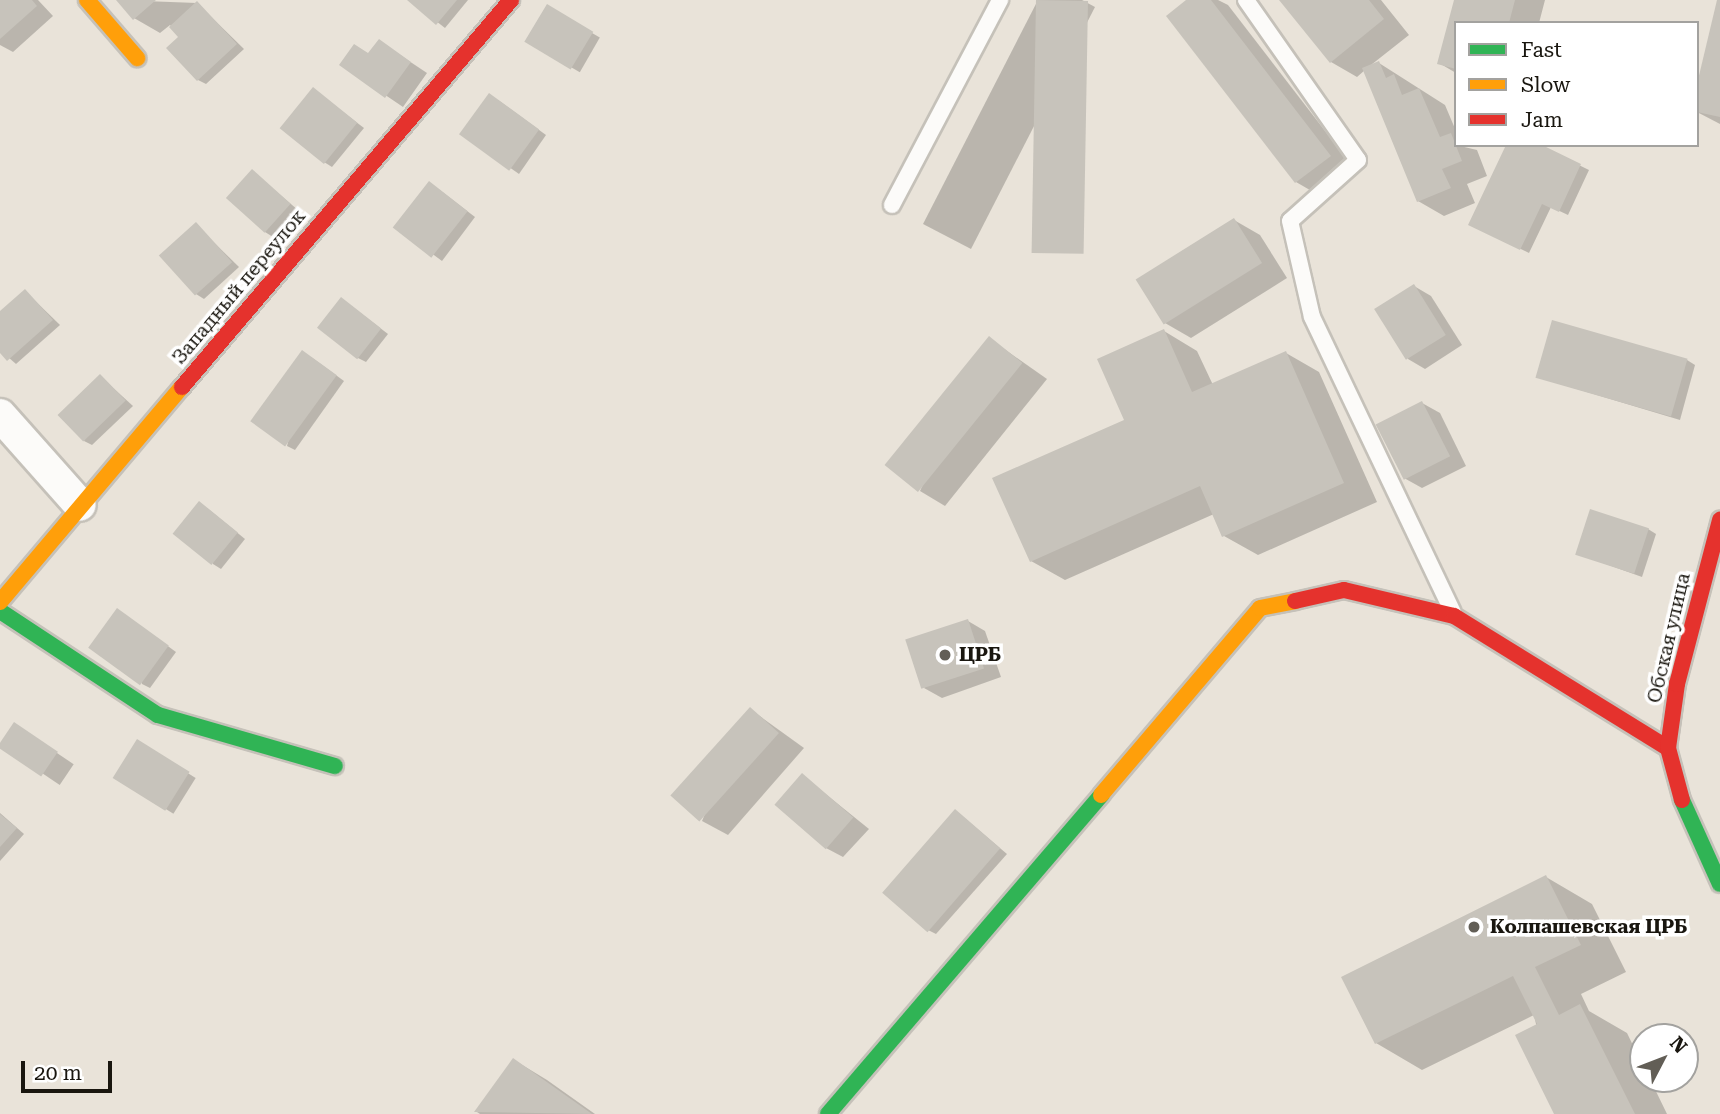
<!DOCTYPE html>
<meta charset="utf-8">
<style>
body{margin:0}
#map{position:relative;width:1720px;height:1114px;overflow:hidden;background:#e9e3d9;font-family:"Roboto Serif",serif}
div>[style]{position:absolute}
.shadow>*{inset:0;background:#0003;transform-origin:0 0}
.building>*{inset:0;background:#c7c3bb;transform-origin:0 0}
.roads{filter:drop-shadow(2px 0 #c5c1b9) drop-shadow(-2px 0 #c5c1b9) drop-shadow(0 2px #c5c1b9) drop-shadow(0 -2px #c5c1b9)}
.lane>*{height:16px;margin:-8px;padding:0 8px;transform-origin:8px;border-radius:8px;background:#fcfbf9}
.street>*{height:32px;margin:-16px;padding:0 16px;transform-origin:16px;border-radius:16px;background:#fcfbf9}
.fast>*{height:16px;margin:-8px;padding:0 8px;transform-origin:8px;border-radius:8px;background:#30b455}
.slow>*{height:16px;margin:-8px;padding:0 8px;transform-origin:8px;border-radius:8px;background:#ff9f0a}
.jam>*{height:16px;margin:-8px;padding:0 8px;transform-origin:8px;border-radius:8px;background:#e5322d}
.dots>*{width:19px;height:19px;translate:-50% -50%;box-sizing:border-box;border:4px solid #fff;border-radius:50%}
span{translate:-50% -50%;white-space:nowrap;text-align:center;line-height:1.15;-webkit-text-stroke:7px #fff;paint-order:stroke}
.street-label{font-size:19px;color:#19160f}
.poi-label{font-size:19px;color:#19160f;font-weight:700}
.left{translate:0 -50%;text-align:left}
.legend{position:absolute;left:1454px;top:21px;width:245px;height:126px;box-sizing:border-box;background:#fff;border:2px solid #a3a29f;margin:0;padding:9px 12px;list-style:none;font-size:21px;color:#19160f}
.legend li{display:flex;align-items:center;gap:14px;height:35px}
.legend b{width:35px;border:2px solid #a3a29f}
.north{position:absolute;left:1629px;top:1023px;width:70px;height:70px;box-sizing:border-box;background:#fff;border:2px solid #a3a29f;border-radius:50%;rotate:48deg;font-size:19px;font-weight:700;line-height:28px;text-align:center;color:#19160f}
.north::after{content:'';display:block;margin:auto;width:24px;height:32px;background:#625e56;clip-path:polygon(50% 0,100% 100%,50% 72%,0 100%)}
.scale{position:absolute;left:21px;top:1061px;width:91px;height:32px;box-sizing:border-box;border:4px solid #19160f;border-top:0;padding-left:9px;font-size:21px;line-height:24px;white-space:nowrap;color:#19160f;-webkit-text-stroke:5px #fff;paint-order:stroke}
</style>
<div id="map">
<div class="shadow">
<i style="clip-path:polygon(0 0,38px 0,53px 16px,13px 52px,0 45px)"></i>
<i style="clip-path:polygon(118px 0,197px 3px,244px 49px,206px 84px,198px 80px,181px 37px,170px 25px,160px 33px,134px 18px)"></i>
<i style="clip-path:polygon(409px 0,468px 0,445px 28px)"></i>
<i style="clip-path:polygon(1038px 0,1082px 0,1095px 7px,971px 249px,923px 224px)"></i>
<i style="clip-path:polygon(1189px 0,1218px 0,1228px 5px,1356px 171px,1322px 197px,1296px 182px,1168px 16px)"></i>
<i style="clip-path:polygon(1282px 0,1381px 0,1409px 35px,1371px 65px,1379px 63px,1445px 105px,1456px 131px,1456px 145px,1477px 150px,1487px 176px,1467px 184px,1475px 203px,1444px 216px,1418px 201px,1365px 70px,1357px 77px,1331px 62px)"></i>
<i style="clip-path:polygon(1456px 0,1545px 0,1539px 23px,1456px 23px,1456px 73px,1439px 63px)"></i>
<i style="clip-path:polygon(1719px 0,1720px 0,1720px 124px,1697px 112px)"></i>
<i style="left:547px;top:7px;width:61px;height:40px;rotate:30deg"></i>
<i style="clip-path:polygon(379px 41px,427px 73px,403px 107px,341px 65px,369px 54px)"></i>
<i style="clip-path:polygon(313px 89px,364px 128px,332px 167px,324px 162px)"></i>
<i style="clip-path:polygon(498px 100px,546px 135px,519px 174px,463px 135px)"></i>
<i style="clip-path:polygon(1538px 145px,1589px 170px,1568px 215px,1551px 207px,1529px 253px,1479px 229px)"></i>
<i style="clip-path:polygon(252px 171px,298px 210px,273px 237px,265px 232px)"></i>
<i style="clip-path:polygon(437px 188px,475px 217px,442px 261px,396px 227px)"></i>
<i style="clip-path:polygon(1234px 220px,1260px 235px,1287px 278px,1191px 338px,1165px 323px)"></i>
<i style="clip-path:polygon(196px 225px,239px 267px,204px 299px,196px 294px)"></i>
<i style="clip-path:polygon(1414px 286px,1431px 296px,1462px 345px,1425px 369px,1408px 359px)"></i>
<i style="clip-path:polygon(25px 291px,60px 325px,16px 364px,0 350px,0 313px)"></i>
<i style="clip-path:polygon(342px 299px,388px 334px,366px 362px,358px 358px)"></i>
<i style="clip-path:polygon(1164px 331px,1197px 351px,1213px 385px,1286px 353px,1319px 372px,1377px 502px,1258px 555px,1224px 536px,1214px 514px,1065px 580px,1031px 561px,1127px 421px)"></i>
<i style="clip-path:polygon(990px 339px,1047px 379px,945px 506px,920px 491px)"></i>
<i style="clip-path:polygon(311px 357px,344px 381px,295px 450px,287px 446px)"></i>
<i style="clip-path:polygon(1687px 360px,1695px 365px,1680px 420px,1537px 377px)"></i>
<i style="clip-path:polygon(100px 376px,133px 406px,92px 445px,84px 441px)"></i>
<i style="clip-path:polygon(1422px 403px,1440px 413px,1466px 466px,1422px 488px,1404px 478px)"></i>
<i style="clip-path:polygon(207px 508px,245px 539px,221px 569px,213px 564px)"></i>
<i style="clip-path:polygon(1648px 529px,1656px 534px,1642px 577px,1578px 554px)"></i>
<i style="clip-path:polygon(125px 615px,176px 652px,150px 688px,142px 684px)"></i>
<i style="clip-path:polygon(968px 621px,985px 631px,1001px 677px,942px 698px,924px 688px)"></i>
<i style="clip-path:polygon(750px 709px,804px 748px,728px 835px,702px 821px)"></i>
<i style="left:14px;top:724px;width:72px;height:25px;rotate:34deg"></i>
<i style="left:138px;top:742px;width:68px;height:42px;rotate:32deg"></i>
<i style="clip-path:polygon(802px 775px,869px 829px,843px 857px,826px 848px)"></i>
<i style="clip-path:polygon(956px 811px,1007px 854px,936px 934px,928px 930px)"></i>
<i style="clip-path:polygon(0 813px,24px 834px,0 861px)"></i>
<i style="clip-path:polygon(1546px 877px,1592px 904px,1626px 972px,1581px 994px,1589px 1011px,1627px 1033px,1643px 1066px,1643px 1079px,1650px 1079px,1667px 1114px,1556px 1114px,1534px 1015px,1422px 1070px,1376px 1043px)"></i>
<i style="clip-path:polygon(514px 1060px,547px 1080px,595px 1114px,480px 1114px,477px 1112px)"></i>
</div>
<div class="building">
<i style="clip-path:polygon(0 0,32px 0,37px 6px,0 39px)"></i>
<i style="clip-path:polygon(116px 0,156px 0,133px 20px)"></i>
<i style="clip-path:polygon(407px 0,457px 0,436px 25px)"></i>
<i style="left:1036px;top:0;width:52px;height:253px;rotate:1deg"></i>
<i style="clip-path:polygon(1186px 0,1211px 0,1331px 156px,1295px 183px,1166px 16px)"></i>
<i style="clip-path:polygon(1279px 0,1369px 0,1384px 19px,1330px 63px)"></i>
<i style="clip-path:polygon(1454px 0,1515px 0,1509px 23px,1456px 23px,1456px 69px,1437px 64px)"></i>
<i style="clip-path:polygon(1717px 0,1720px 0,1720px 117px,1697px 112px,1697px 84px)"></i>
<i style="clip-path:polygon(197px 1px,237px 44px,197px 81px,166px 48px,178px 37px,169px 27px)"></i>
<i style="left:547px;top:4px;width:54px;height:44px;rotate:31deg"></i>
<i style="clip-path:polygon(379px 39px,411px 62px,385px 98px,339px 65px,354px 44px,368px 53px)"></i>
<i style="clip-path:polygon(1379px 61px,1386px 78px,1394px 74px,1402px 95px,1419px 88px,1440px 137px,1451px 133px,1462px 161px,1442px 169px,1451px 188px,1417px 202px,1362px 68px)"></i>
<i style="left:313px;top:87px;width:57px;height:53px;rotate:39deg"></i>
<i style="left:489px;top:93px;width:62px;height:51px;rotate:36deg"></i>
<i style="clip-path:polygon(1506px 145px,1542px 145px,1581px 164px,1559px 212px,1542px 204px,1520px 250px,1468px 225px)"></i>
<i style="left:252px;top:169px;width:52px;height:39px;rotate:42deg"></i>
<i style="left:429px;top:181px;width:49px;height:59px;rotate:38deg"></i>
<i style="left:1234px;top:218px;width:53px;height:116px;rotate:58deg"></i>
<i style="left:196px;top:222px;width:54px;height:50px;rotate:48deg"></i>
<i style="left:1414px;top:284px;width:60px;height:47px;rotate:58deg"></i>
<i style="clip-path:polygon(25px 289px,53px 320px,7px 361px,0 353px,0 311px)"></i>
<i style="left:341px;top:297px;width:51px;height:39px;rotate:38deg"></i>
<i style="left:1552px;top:320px;width:141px;height:60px;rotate:16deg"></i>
<i style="clip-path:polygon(1164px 329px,1192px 392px,1286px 351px,1344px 483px,1222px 537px,1200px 486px,1030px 562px,992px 478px,1124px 420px,1097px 359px)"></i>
<i style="left:989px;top:336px;width:43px;height:166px;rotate:39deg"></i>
<i style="left:302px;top:350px;width:43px;height:88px;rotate:36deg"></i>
<i style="left:100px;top:374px;width:37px;height:59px;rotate:46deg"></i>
<i style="left:1422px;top:401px;width:62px;height:52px;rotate:63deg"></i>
<i style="left:199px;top:501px;width:50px;height:42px;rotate:39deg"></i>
<i style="left:1590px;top:509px;width:62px;height:48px;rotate:18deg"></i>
<i style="left:117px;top:608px;width:64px;height:49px;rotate:36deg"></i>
<i style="left:968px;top:619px;width:52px;height:66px;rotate:72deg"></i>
<i style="left:750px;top:707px;width:39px;height:119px;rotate:42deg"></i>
<i style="left:14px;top:722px;width:53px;height:30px;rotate:34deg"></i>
<i style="left:137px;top:739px;width:62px;height:46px;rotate:32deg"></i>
<i style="left:802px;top:773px;width:68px;height:42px;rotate:41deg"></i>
<i style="left:955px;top:809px;width:60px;height:111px;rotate:41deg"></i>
<i style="clip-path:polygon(0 814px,17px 828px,0 847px)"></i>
<i style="clip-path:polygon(1546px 875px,1581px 945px,1535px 967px,1559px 1015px,1580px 1004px,1635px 1114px,1554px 1114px,1515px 1035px,1537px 1024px,1513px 976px,1375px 1044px,1341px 977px)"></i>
<i style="clip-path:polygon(513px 1058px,592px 1114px,474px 1112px)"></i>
</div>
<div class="roads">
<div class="lane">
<i style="left:1246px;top:0;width:195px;rotate:55deg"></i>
<i style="left:1358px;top:160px;width:91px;rotate:138.1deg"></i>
<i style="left:1290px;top:221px;width:98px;rotate:77.1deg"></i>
<i style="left:1312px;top:317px;width:326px;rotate:64.5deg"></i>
<i style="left:892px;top:205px;width:232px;rotate:-62.2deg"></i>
</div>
<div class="street">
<i style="left:0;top:415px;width:120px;rotate:48.4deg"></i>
</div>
<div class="fast">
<i style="left:0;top:611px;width:189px;rotate:33.4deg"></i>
<i style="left:158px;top:715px;width:184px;rotate:16.1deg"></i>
<i style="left:1682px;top:800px;width:92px;rotate:65.7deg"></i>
<i style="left:828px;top:1114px;width:420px;rotate:-49.4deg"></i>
</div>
<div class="slow">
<i style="left:87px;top:0;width:77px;rotate:49.2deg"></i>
<i style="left:0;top:602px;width:282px;rotate:-49.8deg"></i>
<i style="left:1101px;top:795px;width:245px;rotate:-49.6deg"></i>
<i style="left:1260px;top:608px;width:36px;rotate:-11deg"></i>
</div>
<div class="jam">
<i style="left:182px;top:387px;width:508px;rotate:-49.63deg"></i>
<i style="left:1295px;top:601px;width:50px;rotate:-12.7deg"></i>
<i style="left:1344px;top:590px;width:113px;rotate:13.3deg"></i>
<i style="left:1454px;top:616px;width:251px;rotate:31.7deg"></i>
<i style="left:1682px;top:800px;width:54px;rotate:-105.1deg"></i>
<i style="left:1668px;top:748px;width:65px;rotate:-82deg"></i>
<i style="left:1677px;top:684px;width:170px;rotate:-75.3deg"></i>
</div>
</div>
<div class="dots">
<i style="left:945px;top:655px;background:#625e56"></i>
<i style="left:1474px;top:927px;background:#625e56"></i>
</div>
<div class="street-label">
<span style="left:239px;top:287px;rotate:-50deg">Западный переулок</span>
<span style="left:1669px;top:638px;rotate:-77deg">Обская улица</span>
</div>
<div class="poi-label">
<span class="left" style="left:959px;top:655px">ЦРБ</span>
<span class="left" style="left:1490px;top:927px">Колпашевская ЦРБ</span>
</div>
<ul class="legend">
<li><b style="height:9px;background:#30b455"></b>Fast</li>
<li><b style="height:9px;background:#ff9f0a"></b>Slow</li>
<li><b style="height:9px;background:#e5322d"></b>Jam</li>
</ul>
<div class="north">N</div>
<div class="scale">20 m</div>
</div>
